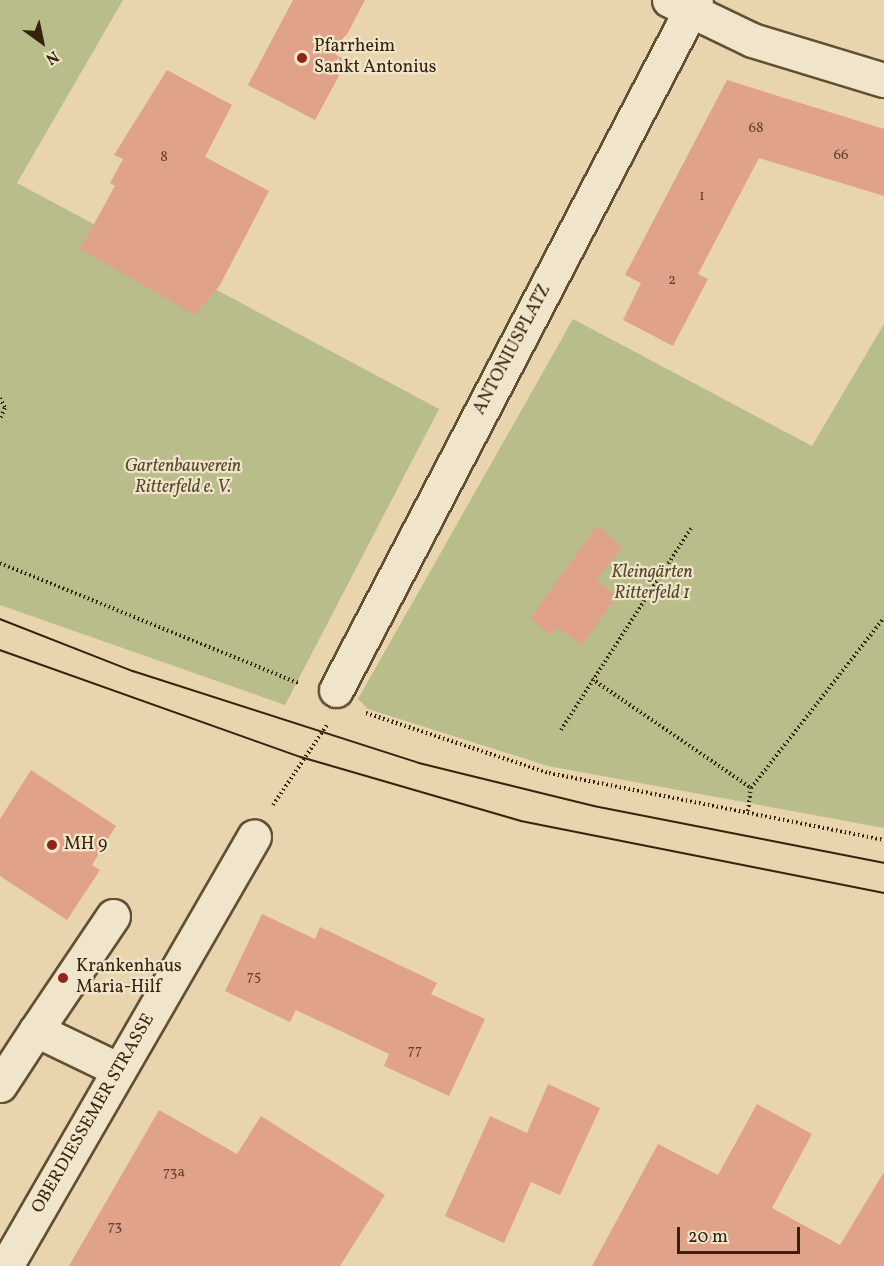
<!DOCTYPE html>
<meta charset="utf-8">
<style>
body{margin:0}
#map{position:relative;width:884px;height:1266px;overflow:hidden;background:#e8d5ae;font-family:Vollkorn,serif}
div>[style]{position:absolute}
.green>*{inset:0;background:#b8bd89}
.building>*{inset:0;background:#e0a288}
.path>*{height:4px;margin-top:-2px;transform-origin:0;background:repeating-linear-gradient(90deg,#36230c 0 1.5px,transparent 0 4.5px)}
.roads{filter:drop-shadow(2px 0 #625034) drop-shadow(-2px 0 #625034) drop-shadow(0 2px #625034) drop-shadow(0 -2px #625034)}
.minor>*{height:33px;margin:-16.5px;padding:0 16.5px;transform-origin:16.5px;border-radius:16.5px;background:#f0e4ca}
.tram>*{height:1.5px;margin:-0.75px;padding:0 0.75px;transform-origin:0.75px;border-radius:0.75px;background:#36230c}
.dots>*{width:16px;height:16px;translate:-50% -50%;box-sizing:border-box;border:3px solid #f0e4ca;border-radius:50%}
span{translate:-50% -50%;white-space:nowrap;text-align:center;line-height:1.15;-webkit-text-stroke:4.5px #f0e4ca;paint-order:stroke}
.number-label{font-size:15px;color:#60432b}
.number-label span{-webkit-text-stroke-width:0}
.poi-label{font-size:18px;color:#36230c}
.left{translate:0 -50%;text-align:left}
.street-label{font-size:18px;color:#36230c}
.park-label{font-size:18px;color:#564a2b;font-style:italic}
.north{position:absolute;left:12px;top:12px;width:60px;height:60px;-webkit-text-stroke:4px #f0e4ca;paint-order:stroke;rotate:147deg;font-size:16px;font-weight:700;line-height:24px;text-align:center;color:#36230c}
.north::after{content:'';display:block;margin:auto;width:21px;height:27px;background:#36230c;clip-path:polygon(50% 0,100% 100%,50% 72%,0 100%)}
.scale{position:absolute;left:677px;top:1227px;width:123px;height:27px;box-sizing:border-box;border:3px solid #36230c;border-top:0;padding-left:8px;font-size:18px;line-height:21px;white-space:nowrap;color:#36230c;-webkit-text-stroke:4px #f0e4ca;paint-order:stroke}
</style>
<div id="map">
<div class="green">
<i style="clip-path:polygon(0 0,123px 0,17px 183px,439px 409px,285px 705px,0 605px)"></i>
<i style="clip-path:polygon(573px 319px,812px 446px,884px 324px,884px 828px,548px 766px,368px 709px,358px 699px)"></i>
</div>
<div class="building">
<i style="clip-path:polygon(293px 0,365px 0,336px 55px,347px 61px,315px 120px,248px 85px)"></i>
<i style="clip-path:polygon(167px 70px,232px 105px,205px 157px,269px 191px,220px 285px,195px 315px,80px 249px,115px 186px,110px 183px,123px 159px,114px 155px)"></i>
<i style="clip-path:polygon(727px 80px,884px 129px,884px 196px,759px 158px,698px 274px,708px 279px,673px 346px,623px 320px,641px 283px,625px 275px)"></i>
<i style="clip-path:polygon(598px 525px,622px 548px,596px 580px,617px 596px,582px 645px,557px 627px,551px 635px,530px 618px)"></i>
<i style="clip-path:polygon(31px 770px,116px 826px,92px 865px,100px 870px,67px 920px,0 876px,0 819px)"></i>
<i style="clip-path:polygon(262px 914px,315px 939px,320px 927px,437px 983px,431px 994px,485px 1019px,449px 1096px,384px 1066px,389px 1054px,296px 1010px,290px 1022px,225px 991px)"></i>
<i style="clip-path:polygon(548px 1084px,600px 1108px,560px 1195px,531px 1182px,504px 1243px,445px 1216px,490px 1116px,527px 1133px)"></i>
<i style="clip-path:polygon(757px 1104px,812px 1134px,772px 1208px,840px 1245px,884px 1172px,884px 1266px,592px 1266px,658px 1144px,718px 1175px)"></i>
<i style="clip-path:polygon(159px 1110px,237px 1154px,261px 1116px,385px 1195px,340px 1266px,69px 1266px)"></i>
</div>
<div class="path">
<i style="left:0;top:398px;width:11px;rotate:63deg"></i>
<i style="left:5px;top:408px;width:12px;rotate:114deg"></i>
<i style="left:0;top:563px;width:322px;rotate:21.9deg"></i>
<i style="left:592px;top:679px;width:193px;rotate:34.4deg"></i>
<i style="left:366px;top:713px;width:193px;rotate:18.2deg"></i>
<i style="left:549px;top:773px;width:342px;rotate:11.3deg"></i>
<i style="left:561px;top:730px;width:240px;rotate:-57.2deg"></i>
<i style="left:273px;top:805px;width:97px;rotate:-56deg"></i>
<i style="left:748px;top:811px;width:23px;rotate:-83deg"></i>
<i style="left:751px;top:788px;width:216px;rotate:-52deg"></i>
</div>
<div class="roads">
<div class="minor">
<i style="left:669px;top:0;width:92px;rotate:25.7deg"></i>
<i style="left:752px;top:40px;width:138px;rotate:16.9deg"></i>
<i style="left:336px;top:690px;width:778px;rotate:-62.45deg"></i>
<i style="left:113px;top:916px;width:138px;rotate:124deg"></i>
<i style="left:36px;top:1030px;width:92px;rotate:25.7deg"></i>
<i style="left:0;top:1085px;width:66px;rotate:-56.8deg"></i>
<i style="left:6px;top:1266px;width:496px;rotate:-60deg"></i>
</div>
</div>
<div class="tram">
<i style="left:0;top:619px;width:143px;rotate:21.4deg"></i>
<i style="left:133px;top:671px;width:300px;rotate:17.8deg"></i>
<i style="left:419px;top:763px;width:180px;rotate:13.8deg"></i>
<i style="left:594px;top:806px;width:296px;rotate:11.1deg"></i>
<i style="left:0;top:650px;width:319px;rotate:19.6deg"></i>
<i style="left:301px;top:757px;width:229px;rotate:16.2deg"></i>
<i style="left:521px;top:821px;width:370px;rotate:11.2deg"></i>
</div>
<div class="dots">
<i style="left:302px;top:58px;background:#8f2418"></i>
<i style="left:52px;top:845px;background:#8f2418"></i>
<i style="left:63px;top:978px;background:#8f2418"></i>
</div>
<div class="number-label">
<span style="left:756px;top:129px">68</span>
<span style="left:841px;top:156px">66</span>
<span style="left:164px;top:158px">8</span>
<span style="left:702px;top:197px">1</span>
<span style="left:672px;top:281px">2</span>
<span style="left:254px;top:977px">75</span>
<span style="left:415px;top:1051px">77</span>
<span style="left:174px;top:1173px">73a</span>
<span style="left:115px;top:1227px">73</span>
</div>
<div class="poi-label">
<span class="left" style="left:314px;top:58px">Pfarrheim<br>Sankt Antonius</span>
<span class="left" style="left:64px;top:845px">MH 9</span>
<span class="left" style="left:76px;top:978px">Krankenhaus<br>Maria-Hilf</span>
</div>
<div class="street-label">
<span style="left:513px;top:350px;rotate:-62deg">ANTONIUSPLATZ</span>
<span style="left:94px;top:1114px;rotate:-60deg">OBERDIESSEMER STRASSE</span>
</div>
<div class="park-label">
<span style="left:183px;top:478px">Gartenbauverein<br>Ritterfeld e. V.</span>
<span style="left:652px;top:584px">Kleingärten<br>Ritterfeld 1</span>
</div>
<div class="north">N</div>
<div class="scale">20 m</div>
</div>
